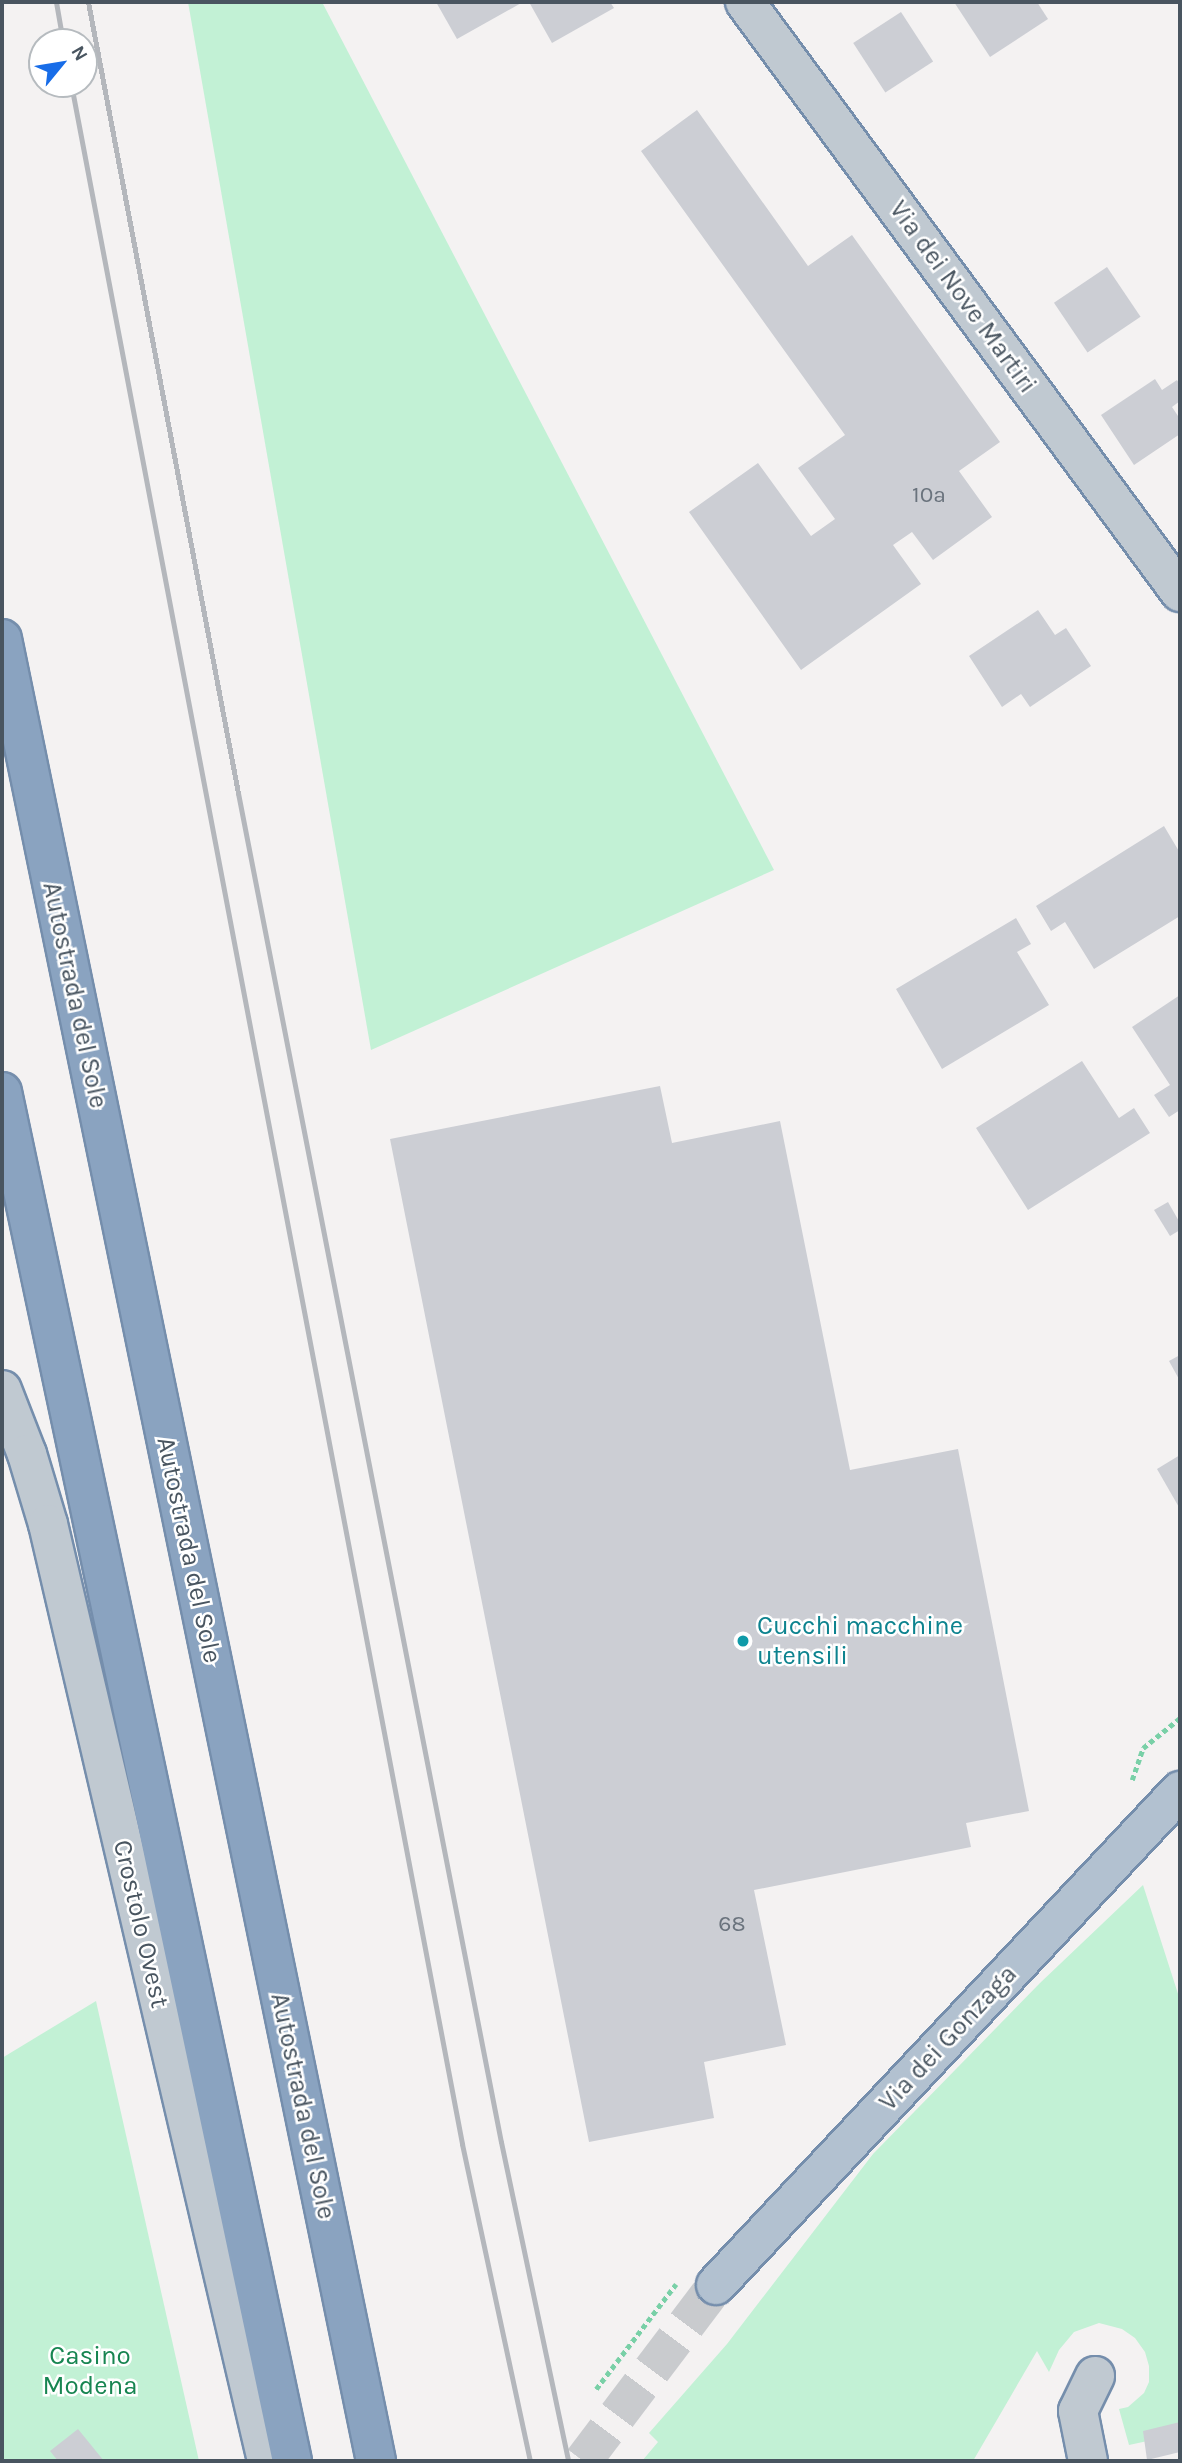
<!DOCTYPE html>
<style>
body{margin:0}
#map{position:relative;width:1182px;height:2463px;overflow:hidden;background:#f4f2f2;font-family:Karla,sans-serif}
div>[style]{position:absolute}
.green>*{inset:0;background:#c2f1d5}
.building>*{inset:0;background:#ccced4;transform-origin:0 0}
.major-tunnel>*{height:38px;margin-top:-19px;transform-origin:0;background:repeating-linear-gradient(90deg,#c9cbce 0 38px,transparent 0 57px)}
.path>*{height:4.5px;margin-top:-2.25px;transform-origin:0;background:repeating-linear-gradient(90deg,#79d0a7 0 5px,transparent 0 8.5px)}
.roads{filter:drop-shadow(2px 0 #758eac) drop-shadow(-2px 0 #758eac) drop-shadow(0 2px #758eac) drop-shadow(0 -2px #758eac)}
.minor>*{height:38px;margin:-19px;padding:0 19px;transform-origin:19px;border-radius:19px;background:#c0c9d1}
.major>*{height:38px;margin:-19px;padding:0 19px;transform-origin:19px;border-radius:19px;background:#b2c1d0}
.highway>*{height:38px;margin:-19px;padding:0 19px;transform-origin:19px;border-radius:19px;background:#8aa3c0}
.rail>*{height:5px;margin:-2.5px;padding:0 2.5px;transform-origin:2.5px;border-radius:2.5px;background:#b4b7bc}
.dots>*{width:19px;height:19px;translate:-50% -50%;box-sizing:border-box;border:4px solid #fff;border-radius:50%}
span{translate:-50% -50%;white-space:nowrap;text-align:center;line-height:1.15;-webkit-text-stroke:5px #fff;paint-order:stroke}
.number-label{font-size:23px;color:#6a737d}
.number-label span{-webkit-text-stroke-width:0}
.street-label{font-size:26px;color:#495560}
.culture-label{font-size:26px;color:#0d838f}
.left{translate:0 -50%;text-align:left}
.park-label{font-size:26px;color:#178551}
.frame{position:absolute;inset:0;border:4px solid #495560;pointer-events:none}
.north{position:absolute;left:28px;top:28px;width:70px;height:70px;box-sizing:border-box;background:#fff;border:2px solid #b6bbbf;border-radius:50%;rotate:60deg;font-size:19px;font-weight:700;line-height:28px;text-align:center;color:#495560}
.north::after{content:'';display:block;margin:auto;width:24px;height:32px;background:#186de8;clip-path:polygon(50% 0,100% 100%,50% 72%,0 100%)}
</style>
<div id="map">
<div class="green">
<i style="clip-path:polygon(188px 2px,322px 2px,774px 870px,371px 1050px)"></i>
<i style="clip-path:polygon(1143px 1885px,1180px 2000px,1180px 2434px,1129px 2445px,1119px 2409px,1128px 2407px,1144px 2393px,1149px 2382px,1149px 2366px,1145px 2352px,1135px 2338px,1122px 2329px,1099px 2323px,1074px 2332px,1059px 2350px,1049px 2372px,1037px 2351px,973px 2461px,642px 2461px,658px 2442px,649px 2433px,727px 2344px,873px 2154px,1040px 1983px)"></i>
<i style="clip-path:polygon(96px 2001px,199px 2461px,2px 2461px,2px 2058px)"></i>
</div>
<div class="building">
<i style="clip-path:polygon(436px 2px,523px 2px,457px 39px)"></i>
<i style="clip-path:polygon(529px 2px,610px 2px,614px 8px,552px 43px)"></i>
<i style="clip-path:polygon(954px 2px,1037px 2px,1048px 19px,990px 57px)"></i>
<i style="left:901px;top:12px;width:59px;height:57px;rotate:57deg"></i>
<i style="clip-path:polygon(697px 110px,808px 266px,852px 235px,1000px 442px,959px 471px,992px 517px,933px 560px,912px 532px,893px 545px,921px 584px,801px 670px,689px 512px,758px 463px,811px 536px,835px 519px,798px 468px,845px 435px,641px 151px)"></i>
<i style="left:1107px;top:267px;width:60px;height:64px;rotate:56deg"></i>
<i style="clip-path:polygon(1155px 379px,1162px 390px,1177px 380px,1180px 385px,1180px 401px,1172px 407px,1180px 419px,1180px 434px,1134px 465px,1101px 415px)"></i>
<i style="clip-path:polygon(1038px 610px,1055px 635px,1066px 628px,1091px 666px,1030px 707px,1021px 694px,1002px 707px,969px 656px)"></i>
<i style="clip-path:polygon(1164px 826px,1180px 853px,1180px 916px,1094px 969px,1065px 922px,1051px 931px,1036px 906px)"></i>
<i style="clip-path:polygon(1016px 918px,1031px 944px,1017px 952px,1049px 1005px,942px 1069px,896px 989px)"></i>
<i style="clip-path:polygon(1180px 995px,1180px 1110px,1169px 1117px,1154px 1095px,1170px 1085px,1132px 1027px)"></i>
<i style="clip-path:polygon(1082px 1061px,1119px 1118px,1134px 1108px,1150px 1133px,1028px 1210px,976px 1128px)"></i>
<i style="clip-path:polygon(660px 1086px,672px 1143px,780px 1121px,850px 1470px,958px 1449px,1029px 1811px,966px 1823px,971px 1847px,754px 1890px,786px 2045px,704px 2062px,714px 2118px,589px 2142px,390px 1139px)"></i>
<i style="clip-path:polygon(1168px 1202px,1180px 1223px,1180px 1230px,1170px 1236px,1154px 1210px)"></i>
<i style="clip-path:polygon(1180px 1355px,1180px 1381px,1169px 1361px)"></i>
<i style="clip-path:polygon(1180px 1455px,1180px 1509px,1157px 1469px)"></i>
<i style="clip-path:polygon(1180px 2422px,1180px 2452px,1147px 2460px,1143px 2431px)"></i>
<i style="clip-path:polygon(78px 2429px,104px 2461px,58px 2461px,50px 2451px)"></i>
</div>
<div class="major-tunnel">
<i style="left:583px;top:2461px;width:221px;rotate:-52.9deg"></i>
</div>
<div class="path">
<i style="left:1132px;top:1780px;width:34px;rotate:-71deg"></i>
<i style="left:1143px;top:1748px;width:48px;rotate:-39deg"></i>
<i style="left:596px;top:2389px;width:132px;rotate:-52.7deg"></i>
</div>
<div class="roads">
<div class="minor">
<i style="left:745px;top:2px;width:733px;rotate:53.6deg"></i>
<i style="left:2px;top:1390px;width:69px;rotate:68.7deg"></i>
<i style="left:27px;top:1454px;width:73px;rotate:73.3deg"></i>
<i style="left:48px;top:1524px;width:962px;rotate:76.84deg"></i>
<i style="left:1088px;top:2461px;width:51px;rotate:-101.3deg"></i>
<i style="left:1078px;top:2411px;width:39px;rotate:-64deg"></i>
</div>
<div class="major">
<i style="left:716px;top:2285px;width:678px;rotate:-46.79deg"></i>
</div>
<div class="highway">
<i style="left:2px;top:639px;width:1860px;rotate:78.4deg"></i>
<i style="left:2px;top:1092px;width:1399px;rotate:78.04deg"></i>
</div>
</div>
<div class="rail">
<i style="left:56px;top:2px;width:41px;rotate:80.1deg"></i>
<i style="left:88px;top:2px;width:805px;rotate:79.26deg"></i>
<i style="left:238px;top:793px;width:1374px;rotate:78.97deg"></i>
<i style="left:501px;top:2142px;width:326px;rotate:78.1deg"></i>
<i style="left:71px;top:84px;width:2097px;rotate:79.25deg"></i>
<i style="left:462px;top:2144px;width:324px;rotate:77.9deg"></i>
</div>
<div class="dots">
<i style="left:743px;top:1641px;background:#0f9aa8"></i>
</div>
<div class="number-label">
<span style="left:929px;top:495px">10a</span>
<span style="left:732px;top:1924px">68</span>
</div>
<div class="street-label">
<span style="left:963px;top:297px;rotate:54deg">Via dei Nove Martiri</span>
<span style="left:75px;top:995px;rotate:78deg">Autostrada del Sole</span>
<span style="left:189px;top:1550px;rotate:78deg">Autostrada del Sole</span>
<span style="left:141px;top:1924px;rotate:77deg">Crostolo Ovest</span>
<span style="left:948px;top:2038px;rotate:-47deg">Via dei Gonzaga</span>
<span style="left:303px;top:2106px;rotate:78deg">Autostrada del Sole</span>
</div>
<div class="culture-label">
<span class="left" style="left:757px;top:1641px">Cucchi macchine<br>utensili</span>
</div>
<div class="park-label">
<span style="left:90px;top:2371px">Casino<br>Modena</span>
</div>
<div class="frame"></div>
<div class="north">N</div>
</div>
